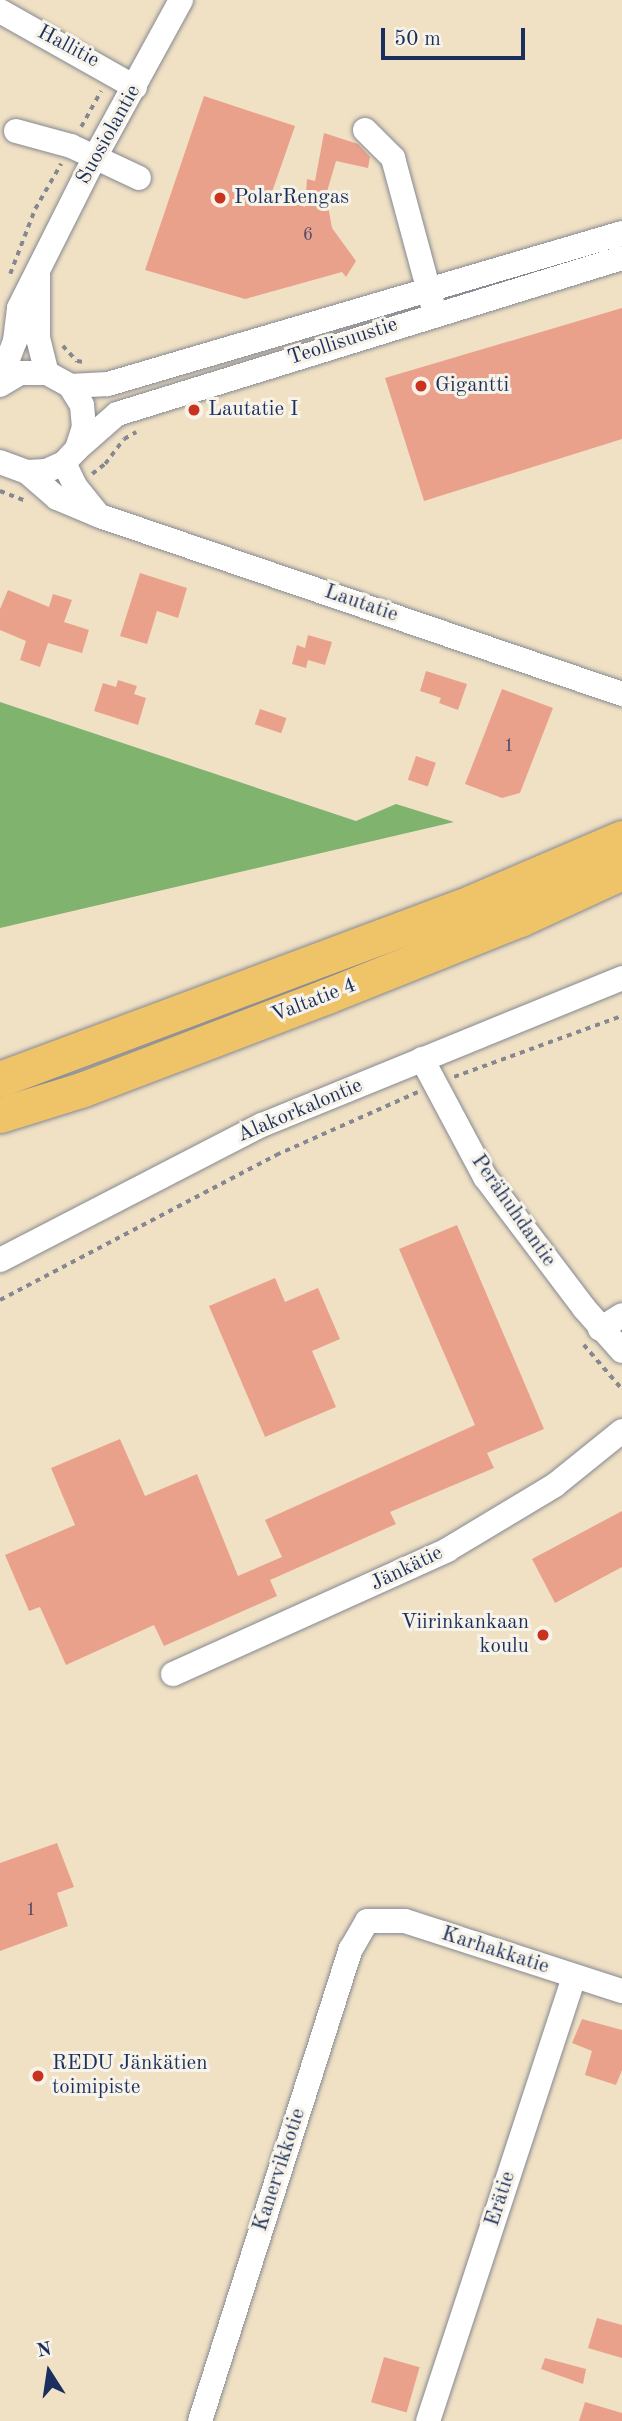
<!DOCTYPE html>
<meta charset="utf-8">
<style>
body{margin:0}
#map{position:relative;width:622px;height:2421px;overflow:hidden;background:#f0e1c4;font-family:"Old Standard TT",serif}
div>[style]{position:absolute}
.forest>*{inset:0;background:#80b36e}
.building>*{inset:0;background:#eaa18c;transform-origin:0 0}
.path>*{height:3.5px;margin-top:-1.75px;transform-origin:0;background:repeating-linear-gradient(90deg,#868891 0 5px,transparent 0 10px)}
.roads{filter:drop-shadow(0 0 2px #868891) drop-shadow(0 0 2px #868891)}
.minor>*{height:24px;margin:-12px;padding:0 12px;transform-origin:12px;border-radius:12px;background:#fff}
.highway>*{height:35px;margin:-17.5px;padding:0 17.5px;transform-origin:17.5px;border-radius:17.5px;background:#efc469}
.dots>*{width:19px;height:19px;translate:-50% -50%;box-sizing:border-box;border:4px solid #f7f3e8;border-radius:50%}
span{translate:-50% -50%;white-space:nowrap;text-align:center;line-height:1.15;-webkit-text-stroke:6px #f7f3e8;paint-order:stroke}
.number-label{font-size:18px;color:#4f4c6a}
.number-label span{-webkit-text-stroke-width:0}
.street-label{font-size:21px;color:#1b2f5e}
.poi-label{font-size:21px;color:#1b2f5e}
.left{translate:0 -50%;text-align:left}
.right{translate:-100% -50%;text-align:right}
.north{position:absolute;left:14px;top:2337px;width:70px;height:70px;-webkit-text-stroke:5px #f7f3e8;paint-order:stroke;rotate:348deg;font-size:19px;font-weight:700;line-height:28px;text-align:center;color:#1b2f5e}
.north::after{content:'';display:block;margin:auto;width:24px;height:32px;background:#1b2f5e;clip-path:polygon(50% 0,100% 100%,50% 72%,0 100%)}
.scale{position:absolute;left:381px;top:28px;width:144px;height:32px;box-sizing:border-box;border:4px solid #1b2f5e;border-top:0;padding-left:9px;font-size:21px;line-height:24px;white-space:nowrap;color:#1b2f5e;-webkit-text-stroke:5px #f7f3e8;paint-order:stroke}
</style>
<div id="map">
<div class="forest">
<div style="clip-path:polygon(0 702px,356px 821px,396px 804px,454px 822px,0 928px)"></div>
</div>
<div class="building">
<div style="clip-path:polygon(204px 96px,295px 126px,271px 195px,305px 207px,307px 179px,315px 181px,324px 133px,358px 144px,370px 157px,368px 168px,336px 161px,326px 195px,332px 228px,356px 261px,346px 277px,342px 272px,245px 299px,145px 270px)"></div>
<div style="clip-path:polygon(622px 308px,622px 439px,424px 501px,385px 378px)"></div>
<div style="clip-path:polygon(140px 573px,187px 588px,178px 618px,157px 611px,147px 644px,120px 636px)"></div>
<div style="clip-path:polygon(8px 590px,49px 607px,53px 594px,72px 600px,64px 622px,89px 630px,82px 653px,48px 643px,40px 667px,20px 660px,26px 641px,0 630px,0 609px)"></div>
<div style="clip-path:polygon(308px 635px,332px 642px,325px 665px,308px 660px,306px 668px,292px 664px,297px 645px,305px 648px)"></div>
<div style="clip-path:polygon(426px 671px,467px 684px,458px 710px,439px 703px,441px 698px,420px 691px)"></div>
<div style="clip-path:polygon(118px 680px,137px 686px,134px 694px,146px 698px,138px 725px,94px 711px,103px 683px,116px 687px)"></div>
<div style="clip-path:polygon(502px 689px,553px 708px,520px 793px,502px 798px,465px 784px)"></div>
<div style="left:260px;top:709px;width:28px;height:16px;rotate:19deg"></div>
<div style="left:416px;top:756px;width:21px;height:25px;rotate:19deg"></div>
<div style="clip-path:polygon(457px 1225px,544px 1429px,487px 1453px,494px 1468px,390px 1512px,396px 1524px,270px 1580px,277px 1596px,164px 1646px,154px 1625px,66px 1665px,40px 1607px,29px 1611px,5px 1555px,75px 1525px,51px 1468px,120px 1439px,145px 1496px,197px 1474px,238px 1576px,282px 1557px,265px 1520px,475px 1425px,399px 1249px)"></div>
<div style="clip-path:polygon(275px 1278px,285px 1302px,318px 1288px,340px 1339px,312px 1351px,336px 1407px,265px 1437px,209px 1306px)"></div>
<div style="clip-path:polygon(622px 1511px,622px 1567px,555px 1603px,532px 1559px)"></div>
<div style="clip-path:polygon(57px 1843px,74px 1887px,57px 1893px,68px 1926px,0 1951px,0 1863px)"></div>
<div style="clip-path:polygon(582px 2019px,622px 2030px,622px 2070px,616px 2085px,585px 2075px,592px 2051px,572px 2043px)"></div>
<div style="clip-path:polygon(597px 2318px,622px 2325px,622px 2358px,588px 2348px)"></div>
<div style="left:384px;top:2357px;width:37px;height:47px;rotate:16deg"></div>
<div style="clip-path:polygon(545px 2358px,586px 2369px,583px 2384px,541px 2369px)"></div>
<div style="clip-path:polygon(585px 2402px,622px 2413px,622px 2421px,579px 2421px)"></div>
</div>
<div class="path">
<div style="left:81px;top:127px;width:41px;rotate:-60.9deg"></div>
<div style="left:10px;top:274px;width:70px;rotate:-69deg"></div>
<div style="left:35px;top:209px;width:52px;rotate:-60deg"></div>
<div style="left:63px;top:346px;width:21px;rotate:47deg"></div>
<div style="left:77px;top:361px;width:7px;rotate:8deg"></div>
<div style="left:92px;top:474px;width:16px;rotate:-38deg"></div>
<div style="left:105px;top:464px;width:31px;rotate:-53deg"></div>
<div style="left:124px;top:439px;width:14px;rotate:-30deg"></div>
<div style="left:0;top:491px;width:26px;rotate:21deg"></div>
<div style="left:454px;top:1077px;width:179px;rotate:-20deg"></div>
<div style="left:0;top:1300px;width:312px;rotate:-27.7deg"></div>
<div style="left:276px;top:1155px;width:155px;rotate:-23.9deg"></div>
<div style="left:584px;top:1345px;width:58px;rotate:49.2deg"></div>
</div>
<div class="roads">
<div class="minor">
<div style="left:0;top:11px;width:155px;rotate:29.4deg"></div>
<div style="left:365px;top:130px;width:40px;rotate:45deg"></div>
<div style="left:393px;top:158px;width:153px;rotate:74.9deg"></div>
<div style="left:16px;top:131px;width:57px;rotate:15.3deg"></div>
<div style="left:71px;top:146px;width:75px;rotate:25.2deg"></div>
<div style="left:38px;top:275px;width:63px;rotate:90deg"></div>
<div style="left:38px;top:338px;width:36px;rotate:76deg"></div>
<div style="left:0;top:380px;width:42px;rotate:-69deg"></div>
<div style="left:15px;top:341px;width:33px;rotate:-83deg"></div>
<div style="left:19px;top:308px;width:167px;rotate:-63.3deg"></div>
<div style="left:94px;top:159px;width:181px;rotate:-61.3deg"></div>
<div style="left:0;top:385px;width:23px;rotate:-31deg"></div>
<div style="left:20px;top:373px;width:27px"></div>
<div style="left:47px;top:373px;width:26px;rotate:29deg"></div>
<div style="left:70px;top:386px;width:22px;rotate:58deg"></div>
<div style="left:82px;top:405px;width:22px;rotate:85deg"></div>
<div style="left:84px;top:427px;width:23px;rotate:108deg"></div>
<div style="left:77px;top:449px;width:19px;rotate:133deg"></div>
<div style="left:64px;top:463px;width:20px;rotate:156deg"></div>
<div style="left:46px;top:471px;width:19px;rotate:177deg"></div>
<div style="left:27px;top:472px;width:29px;rotate:-160deg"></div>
<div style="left:70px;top:386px;width:38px;rotate:-3deg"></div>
<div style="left:108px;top:384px;width:536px;rotate:-16.37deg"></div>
<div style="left:77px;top:449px;width:53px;rotate:-41.2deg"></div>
<div style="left:117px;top:414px;width:529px;rotate:-17.17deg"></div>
<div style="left:64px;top:463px;width:25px;rotate:64deg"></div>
<div style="left:75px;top:486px;width:35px;rotate:51deg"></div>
<div style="left:27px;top:472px;width:40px;rotate:41deg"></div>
<div style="left:57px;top:498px;width:47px;rotate:22.7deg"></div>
<div style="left:100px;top:516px;width:552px;rotate:18.83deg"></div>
<div style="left:422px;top:1059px;width:134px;rotate:61.9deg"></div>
<div style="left:485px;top:1177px;width:164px;rotate:52.9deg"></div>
<div style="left:584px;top:1308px;width:57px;rotate:48.5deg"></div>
<div style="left:0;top:1260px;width:295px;rotate:-27.3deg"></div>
<div style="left:262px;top:1125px;width:389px;rotate:-22.2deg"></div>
<div style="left:600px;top:1329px;width:26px;rotate:-32deg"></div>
<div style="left:173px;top:1674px;width:301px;rotate:-24.3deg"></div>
<div style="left:447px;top:1550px;width:126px;rotate:-31deg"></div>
<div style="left:555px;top:1485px;width:86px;rotate:-38.9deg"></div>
<div style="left:200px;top:2421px;width:496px;rotate:-72.3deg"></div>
<div style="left:351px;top:1949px;width:32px;rotate:-60deg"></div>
<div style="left:367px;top:1921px;width:38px"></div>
<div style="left:405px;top:1921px;width:228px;rotate:17.9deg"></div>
<div style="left:428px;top:2421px;width:467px;rotate:-71.8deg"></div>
</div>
<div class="highway">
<div style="left:0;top:1079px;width:492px;rotate:-20.5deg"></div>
<div style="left:461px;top:907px;width:175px;rotate:-23.2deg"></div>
<div style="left:0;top:1115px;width:85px;rotate:-17.2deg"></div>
<div style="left:81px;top:1090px;width:263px;rotate:-20.9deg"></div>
<div style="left:327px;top:996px;width:208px;rotate:-21.8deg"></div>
<div style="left:520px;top:919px;width:112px;rotate:-24.7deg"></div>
</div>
</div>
<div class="dots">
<div style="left:220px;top:198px;background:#c8321e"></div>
<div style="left:421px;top:386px;background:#c8321e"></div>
<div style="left:194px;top:410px;background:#c8321e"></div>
<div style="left:543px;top:1635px;background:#c8321e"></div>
<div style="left:38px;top:2076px;background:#c8321e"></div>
</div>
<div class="number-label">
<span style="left:308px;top:235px">6</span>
<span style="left:509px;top:746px">1</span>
<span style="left:31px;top:1910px">1</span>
</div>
<div class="street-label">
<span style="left:68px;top:47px;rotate:28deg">Hallitie</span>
<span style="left:109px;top:135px;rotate:-61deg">Suosiolantie</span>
<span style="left:343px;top:342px;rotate:-18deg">Teollisuustie</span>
<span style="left:361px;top:604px;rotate:19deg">Lautatie</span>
<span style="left:314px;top:1001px;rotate:-21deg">Valtatie 4</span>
<span style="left:300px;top:1111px;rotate:-23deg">Alakorkalontie</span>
<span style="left:513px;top:1211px;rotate:55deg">Perähuhdantie</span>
<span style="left:407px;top:1569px;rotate:-26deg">Jänkätie</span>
<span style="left:495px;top:1951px;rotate:18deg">Karhakkatie</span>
<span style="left:280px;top:2170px;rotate:-72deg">Kanervikkotie</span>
<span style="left:501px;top:2199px;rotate:-72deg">Erätie</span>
</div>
<div class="poi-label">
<span class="left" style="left:234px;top:198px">PolarRengas</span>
<span class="left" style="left:435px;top:386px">Gigantti</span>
<span class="left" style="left:208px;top:410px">Lautatie I</span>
<span class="right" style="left:529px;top:1635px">Viirinkankaan<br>koulu</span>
<span class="left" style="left:52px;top:2076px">REDU Jänkätien<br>toimipiste</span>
</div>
<div class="north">N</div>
<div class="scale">50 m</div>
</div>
